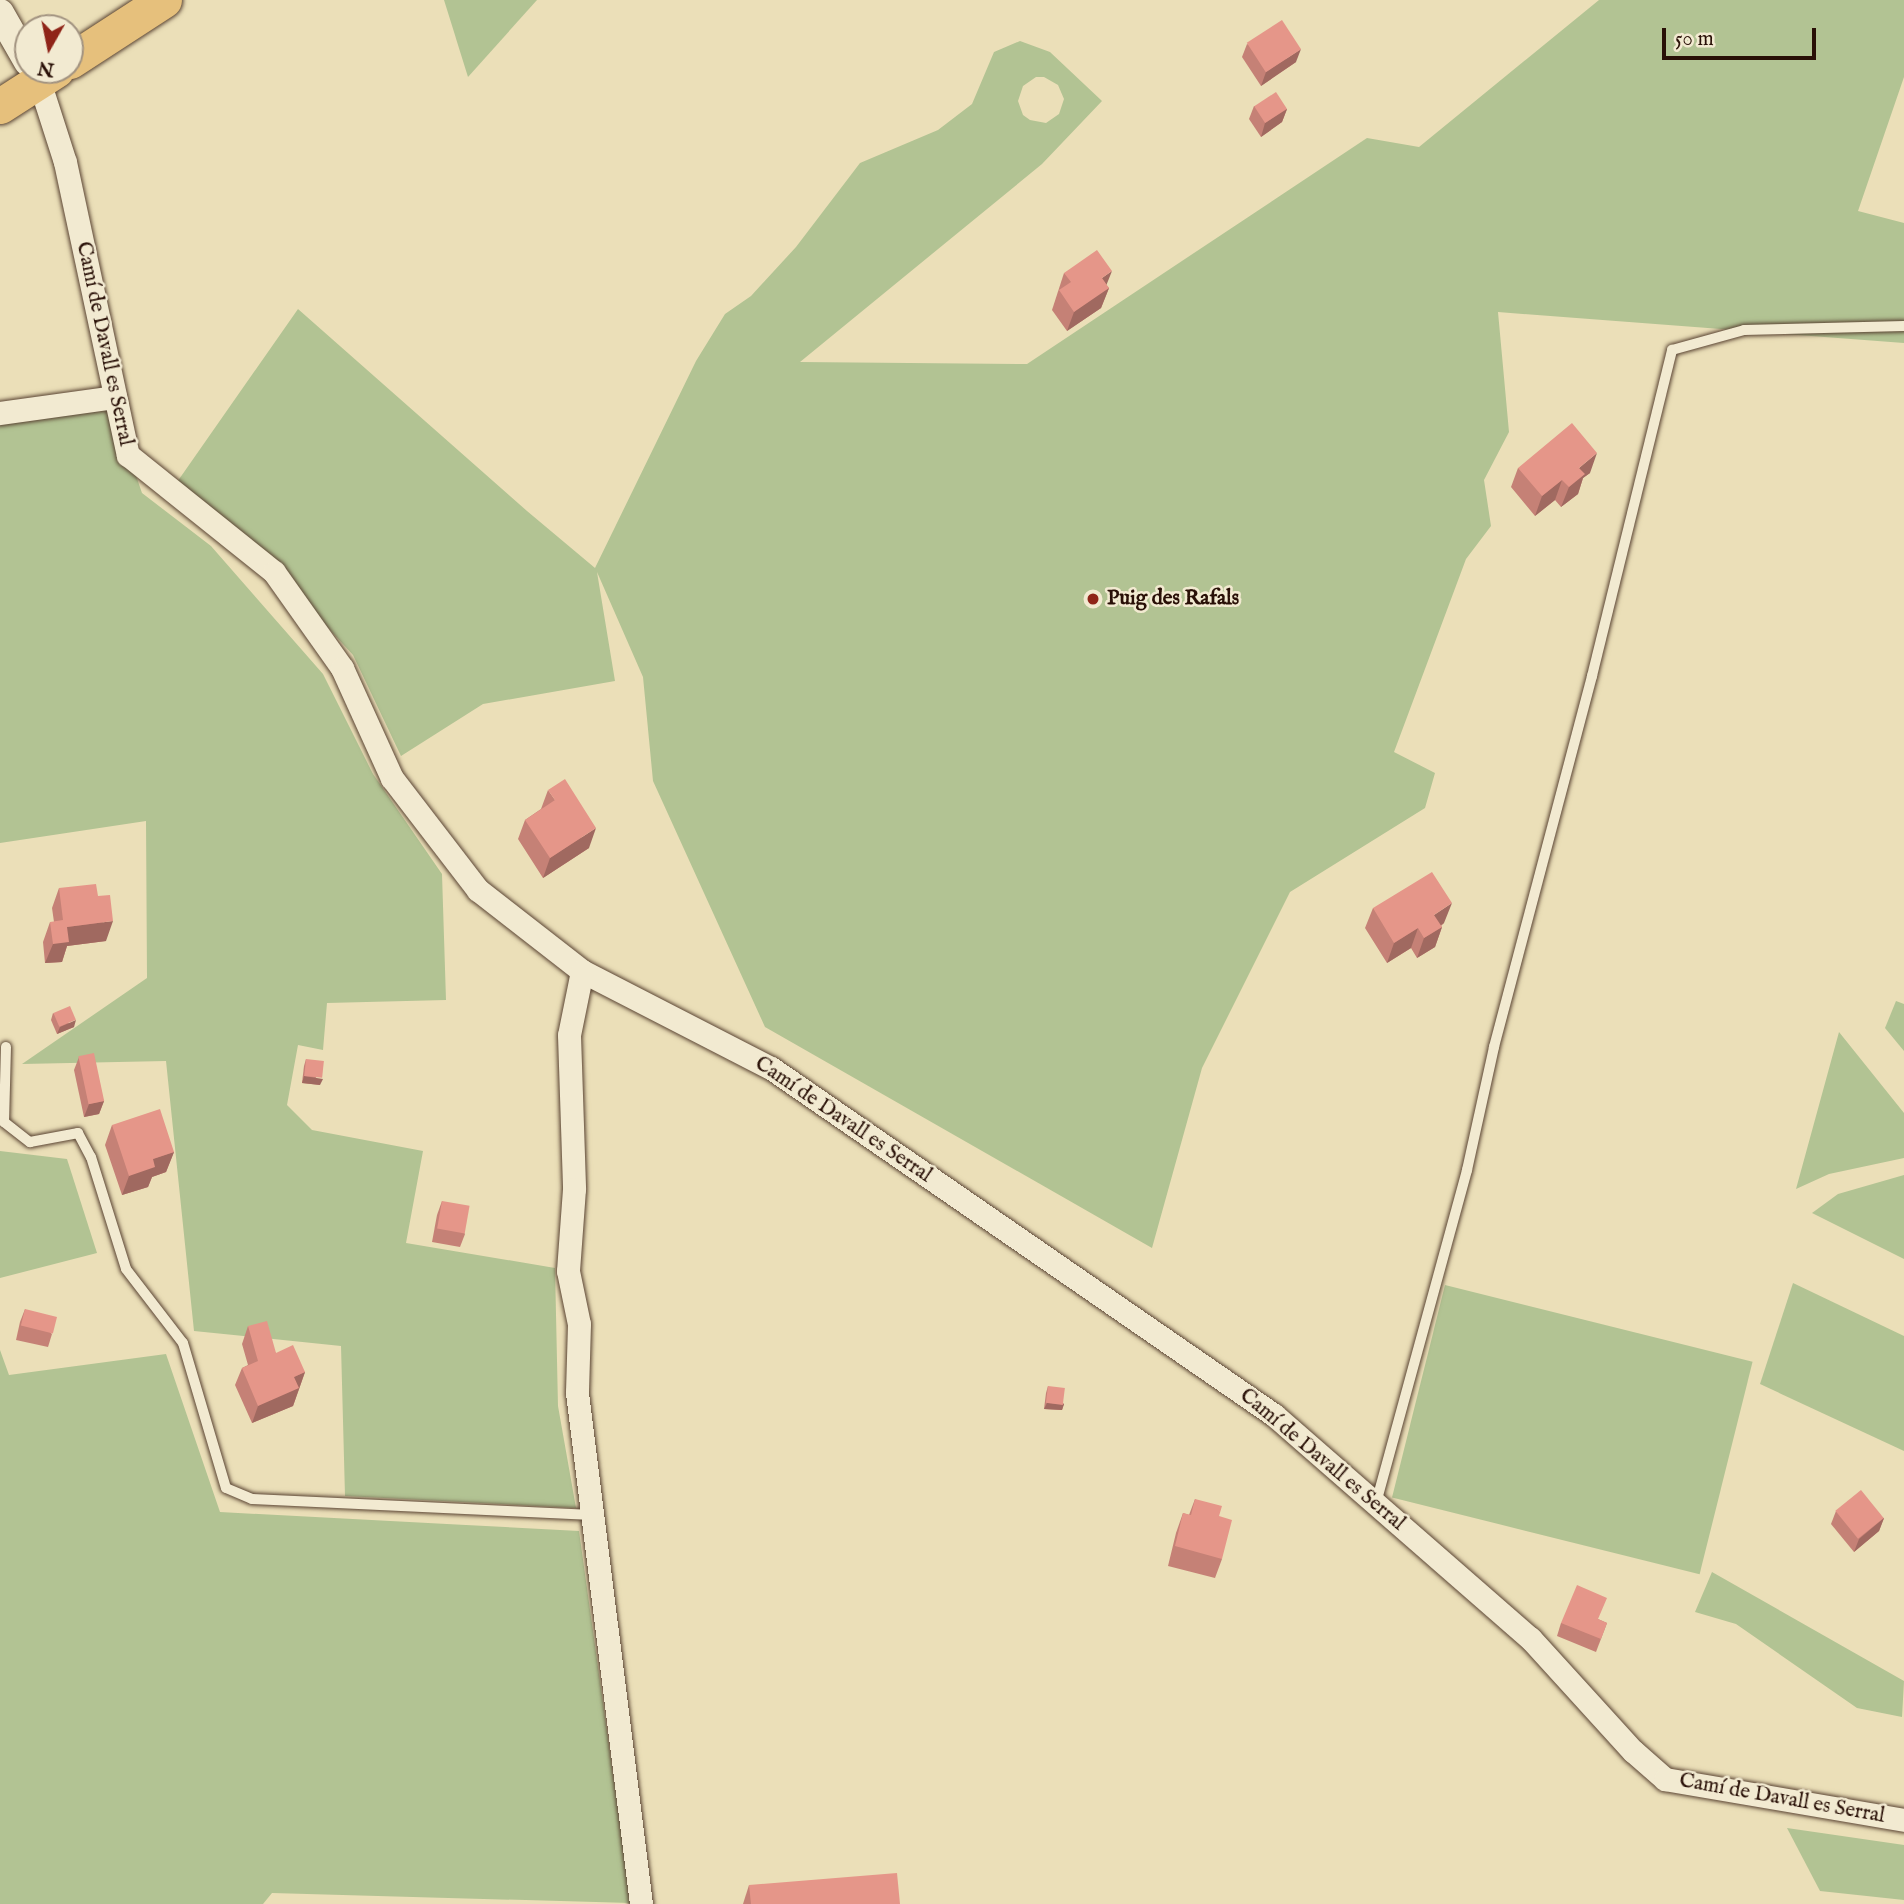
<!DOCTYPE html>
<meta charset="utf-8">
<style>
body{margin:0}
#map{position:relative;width:1904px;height:1904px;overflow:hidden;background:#ebdfb8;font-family:"IM FELL English",serif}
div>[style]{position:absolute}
.green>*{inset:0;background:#b2c393;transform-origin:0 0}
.roads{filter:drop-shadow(0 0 2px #5a4433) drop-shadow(0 0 2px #5a4433)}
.service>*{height:10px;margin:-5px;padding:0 5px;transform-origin:5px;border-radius:5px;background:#f2ead1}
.minor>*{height:23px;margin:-11.5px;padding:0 11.5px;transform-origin:11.5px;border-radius:11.5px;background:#f2ead1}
.tertiary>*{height:28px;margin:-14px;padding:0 14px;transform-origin:14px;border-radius:14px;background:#f2ead1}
.primary>*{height:35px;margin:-17.5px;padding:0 17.5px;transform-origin:17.5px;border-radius:17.5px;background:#e6c07c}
.wall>*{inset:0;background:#c58176}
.shaded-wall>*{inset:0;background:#a06960}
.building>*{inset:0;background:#e59689;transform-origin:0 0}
.dots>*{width:19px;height:19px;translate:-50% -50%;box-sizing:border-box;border:4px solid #f2ead1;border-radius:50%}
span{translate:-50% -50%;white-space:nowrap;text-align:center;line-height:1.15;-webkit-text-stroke:5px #f2ead1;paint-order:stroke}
.street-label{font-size:21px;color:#291007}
.poi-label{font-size:21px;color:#291007;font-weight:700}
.left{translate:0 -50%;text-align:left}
.north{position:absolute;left:14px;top:14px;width:70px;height:70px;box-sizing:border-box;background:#f2ead1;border:2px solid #a29380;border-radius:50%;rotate:189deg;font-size:19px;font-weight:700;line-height:28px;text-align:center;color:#291007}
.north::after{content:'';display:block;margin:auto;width:24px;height:32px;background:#8f2418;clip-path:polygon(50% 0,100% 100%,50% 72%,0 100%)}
.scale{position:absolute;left:1662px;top:28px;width:154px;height:32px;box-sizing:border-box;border:4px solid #291007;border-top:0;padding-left:9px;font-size:21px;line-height:24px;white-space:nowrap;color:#291007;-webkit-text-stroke:5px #f2ead1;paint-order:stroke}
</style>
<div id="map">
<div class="green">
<div style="clip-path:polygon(444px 0,537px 0,468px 77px)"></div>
<div style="clip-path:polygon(evenodd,1599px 0,1904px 0,1904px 77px,1858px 211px,1904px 223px,1904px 343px,1498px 312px,1509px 432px,1484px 480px,1491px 526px,1466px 559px,1394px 752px,1435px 773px,1425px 808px,1290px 892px,1202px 1068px,1152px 1248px,765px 1027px,653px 781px,643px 677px,597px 572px,615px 681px,483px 704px,401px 756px,353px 655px,275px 570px,175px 485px,298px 309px,527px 511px,595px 568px,696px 361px,725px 314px,751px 296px,796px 247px,860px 163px,938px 130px,972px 104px,994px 52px,1020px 41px,1050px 52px,1102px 101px,1042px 164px,800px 362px,1027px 364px,1367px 138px,1419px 147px,1599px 0,1036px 77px,1044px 77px,1058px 85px,1064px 99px,1059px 114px,1046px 123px,1030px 120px,1023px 115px,1018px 101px,1023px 86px,1036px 77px)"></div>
<div style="clip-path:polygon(111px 403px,142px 493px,211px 546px,323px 674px,373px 774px,442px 874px,446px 1000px,327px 1003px,323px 1050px,298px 1045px,287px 1105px,312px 1130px,423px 1151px,406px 1243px,555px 1268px,558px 1406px,576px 1508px,345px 1496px,341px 1346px,194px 1331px,166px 1061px,22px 1064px,147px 978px,146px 821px,0 843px,0 422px)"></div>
<div style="clip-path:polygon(1896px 1001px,1904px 1004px,1904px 1051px,1885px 1028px)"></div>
<div style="clip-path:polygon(1839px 1032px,1904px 1113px,1904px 1158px,1829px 1174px,1796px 1189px)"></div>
<div style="clip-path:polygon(0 1151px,67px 1159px,97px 1253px,0 1278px)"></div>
<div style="clip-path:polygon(1904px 1175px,1904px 1259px,1812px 1213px,1838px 1194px)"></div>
<div style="clip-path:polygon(1793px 1283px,1904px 1336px,1904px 1451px,1760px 1384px)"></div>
<div style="left:1445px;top:1285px;width:317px;height:219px;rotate:14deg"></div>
<div style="clip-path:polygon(0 1350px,9px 1375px,166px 1354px,220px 1512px,579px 1531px,631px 1903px,272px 1893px,263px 1904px,0 1904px)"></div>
<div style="clip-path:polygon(1712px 1572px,1904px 1681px,1902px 1717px,1857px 1708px,1736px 1624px,1695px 1612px)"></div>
<div style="clip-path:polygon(1787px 1828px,1904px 1845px,1904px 1900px,1820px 1891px)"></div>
</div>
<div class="roads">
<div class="service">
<div style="left:6px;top:1047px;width:75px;rotate:91.5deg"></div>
<div style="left:4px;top:1122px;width:33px;rotate:38deg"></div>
<div style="left:30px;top:1142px;width:49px;rotate:-10.6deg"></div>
<div style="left:78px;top:1133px;width:27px;rotate:62deg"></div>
<div style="left:91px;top:1157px;width:117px;rotate:72.6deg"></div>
<div style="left:126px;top:1269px;width:93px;rotate:52.4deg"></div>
<div style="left:183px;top:1343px;width:151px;rotate:73.5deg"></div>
<div style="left:226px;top:1488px;width:28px;rotate:23deg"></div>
<div style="left:252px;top:1499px;width:341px;rotate:2.7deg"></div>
<div style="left:1376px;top:1503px;width:345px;rotate:-74.7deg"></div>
<div style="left:1467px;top:1170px;width:126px;rotate:-77.6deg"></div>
<div style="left:1494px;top:1047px;width:384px;rotate:-75.2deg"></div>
<div style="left:1592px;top:676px;width:336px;rotate:-76.2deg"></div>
<div style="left:1672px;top:350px;width:75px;rotate:-15.5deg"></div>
<div style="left:1744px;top:330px;width:160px;rotate:-1.4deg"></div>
</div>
<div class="minor">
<div style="left:39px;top:81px;width:85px;rotate:72.2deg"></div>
<div style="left:65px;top:162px;width:300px;rotate:77.9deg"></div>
<div style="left:128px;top:455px;width:187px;rotate:38.7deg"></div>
<div style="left:274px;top:572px;width:118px;rotate:54.7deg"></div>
<div style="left:342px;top:668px;width:121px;rotate:65.6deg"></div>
<div style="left:392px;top:778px;width:141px;rotate:52.5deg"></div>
<div style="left:478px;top:890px;width:132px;rotate:37.9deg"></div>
<div style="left:582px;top:971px;width:212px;rotate:27.2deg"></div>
<div style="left:771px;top:1068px;width:611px;rotate:34.6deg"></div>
<div style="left:1274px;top:1415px;width:340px;rotate:41.1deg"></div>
<div style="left:1530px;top:1638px;width:153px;rotate:47.7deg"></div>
<div style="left:1633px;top:1751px;width:43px;rotate:41.2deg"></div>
<div style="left:1665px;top:1779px;width:242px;rotate:9.7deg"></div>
<div style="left:0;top:413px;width:116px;rotate:-7.9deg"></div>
<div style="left:582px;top:971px;width:65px;rotate:101.5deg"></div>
<div style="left:569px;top:1035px;width:154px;rotate:88.1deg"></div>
<div style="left:574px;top:1189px;width:82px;rotate:94.2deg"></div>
<div style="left:568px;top:1271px;width:54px;rotate:78.3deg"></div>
<div style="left:579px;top:1324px;width:69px;rotate:91.7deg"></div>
<div style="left:577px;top:1393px;width:515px;rotate:82.86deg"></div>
</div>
<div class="tertiary">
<div style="left:0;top:13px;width:56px;rotate:60.3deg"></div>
</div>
<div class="primary">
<div style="left:70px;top:61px;width:112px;rotate:-33deg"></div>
<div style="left:0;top:106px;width:67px;rotate:-32.7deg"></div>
</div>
</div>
<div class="wall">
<div style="clip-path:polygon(1247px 44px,1296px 62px,1261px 86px,1242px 57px)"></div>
<div style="clip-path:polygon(1254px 106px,1287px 109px,1282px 122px,1261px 137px,1249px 119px)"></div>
<div style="clip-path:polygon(1064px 273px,1106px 285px,1109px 288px,1101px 308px,1067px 331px,1052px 310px)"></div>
<div style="clip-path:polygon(1518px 468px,1590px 473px,1583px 478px,1578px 494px,1561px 507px,1555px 500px,1535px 516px,1511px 487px)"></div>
<div style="clip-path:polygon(548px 790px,589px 848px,543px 878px,518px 839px,525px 820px,541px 809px)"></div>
<div style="clip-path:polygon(59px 888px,98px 896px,106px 941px,67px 946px,62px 962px,45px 963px,43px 942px,50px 922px,54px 922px,52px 908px)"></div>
<div style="clip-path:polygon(1373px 908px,1444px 923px,1441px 926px,1442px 927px,1435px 947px,1417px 958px,1411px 948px,1387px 963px,1365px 928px)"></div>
<div style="clip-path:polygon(53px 1013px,74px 1027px,57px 1034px,51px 1020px)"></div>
<div style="clip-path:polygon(79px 1057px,104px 1101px,99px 1114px,84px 1117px,74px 1070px)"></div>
<div style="clip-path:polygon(306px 1059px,320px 1085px,302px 1083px,304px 1066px)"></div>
<div style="clip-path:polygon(112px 1125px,174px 1152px,166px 1172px,152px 1177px,148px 1187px,122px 1195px,105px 1145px)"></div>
<div style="clip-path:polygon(442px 1201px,465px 1234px,460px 1247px,432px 1242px,437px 1215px)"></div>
<div style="clip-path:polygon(25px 1309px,52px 1334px,48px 1347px,16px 1340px,20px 1322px)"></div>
<div style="clip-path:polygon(248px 1326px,276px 1353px,305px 1372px,293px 1406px,252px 1423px,235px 1385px,242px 1368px,248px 1365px,242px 1344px)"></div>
<div style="clip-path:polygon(1048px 1386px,1064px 1404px,1062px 1410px,1044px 1409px,1046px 1393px)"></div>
<div style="clip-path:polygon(1195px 1499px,1219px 1516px,1222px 1559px,1215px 1578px,1168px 1566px,1176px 1533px,1183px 1513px,1189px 1515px)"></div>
<div style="clip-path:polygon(1836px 1511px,1884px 1518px,1879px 1531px,1854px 1552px,1831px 1524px)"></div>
<div style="clip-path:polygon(1598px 1619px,1607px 1623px,1596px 1652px,1557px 1636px,1561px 1623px)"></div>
<div style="clip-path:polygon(749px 1885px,900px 1904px,743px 1904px)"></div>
</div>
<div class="shaded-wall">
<div style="clip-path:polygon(1301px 49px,1296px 62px,1261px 86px,1266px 72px)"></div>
<div style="clip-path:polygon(1287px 109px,1282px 122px,1261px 137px,1265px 123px)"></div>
<div style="clip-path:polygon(1112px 271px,1104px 291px,1109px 288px,1101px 308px,1067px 331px,1074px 312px,1102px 278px)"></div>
<div style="clip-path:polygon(1597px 453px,1590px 473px,1583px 478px,1578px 494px,1561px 507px,1569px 487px,1579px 468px)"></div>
<div style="clip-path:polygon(1562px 480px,1555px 500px,1535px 516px,1542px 496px)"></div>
<div style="clip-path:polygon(596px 828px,589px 848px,543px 878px,550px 858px)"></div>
<div style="clip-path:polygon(1452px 903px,1444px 923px,1427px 934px,1434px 915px)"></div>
<div style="clip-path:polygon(113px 921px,106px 941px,67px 946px,62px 962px,45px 963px,53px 944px,67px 927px)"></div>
<div style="clip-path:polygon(1442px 927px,1435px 947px,1417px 958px,1424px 938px)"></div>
<div style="clip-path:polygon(1418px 928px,1411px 948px,1387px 963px,1394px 943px)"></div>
<div style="clip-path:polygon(76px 1020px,74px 1027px,57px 1034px,60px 1027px)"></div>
<div style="clip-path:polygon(304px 1076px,323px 1079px,320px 1085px,302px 1083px)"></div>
<div style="clip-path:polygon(104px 1101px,99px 1114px,84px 1117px,89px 1104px)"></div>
<div style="clip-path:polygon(174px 1152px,166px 1172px,152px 1177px,148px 1187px,122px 1195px,129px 1176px,153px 1159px)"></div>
<div style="clip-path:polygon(305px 1372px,293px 1406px,252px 1423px,258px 1406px,294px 1377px)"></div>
<div style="clip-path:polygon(1047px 1403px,1064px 1404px,1062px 1410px,1044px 1409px)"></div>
<div style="clip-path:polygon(1884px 1518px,1879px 1531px,1854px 1552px,1859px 1539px)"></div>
</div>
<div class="building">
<div style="left:1282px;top:20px;width:35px;height:42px;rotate:57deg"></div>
<div style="left:1276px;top:92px;width:20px;height:26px;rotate:57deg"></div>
<div style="clip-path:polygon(1097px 250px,1112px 271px,1102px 278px,1109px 288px,1074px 312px,1059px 290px,1071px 282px,1064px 273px)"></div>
<div style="clip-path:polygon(1572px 423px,1597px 453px,1579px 468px,1585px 474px,1569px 487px,1562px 480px,1542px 496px,1518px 468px)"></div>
<div style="clip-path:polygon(565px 779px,596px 828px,550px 858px,525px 820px,555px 800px,548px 790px)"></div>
<div style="clip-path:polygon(1432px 872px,1452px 903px,1434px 915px,1442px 927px,1424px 938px,1418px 928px,1394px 943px,1373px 908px)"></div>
<div style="clip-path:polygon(96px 884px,98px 896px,110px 895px,113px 921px,67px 927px,69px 942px,53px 944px,50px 922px,63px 920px,59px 888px)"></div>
<div style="left:70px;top:1006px;width:15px;height:18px;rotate:67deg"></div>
<div style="left:94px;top:1053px;width:49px;height:16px;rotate:78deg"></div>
<div style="left:306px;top:1059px;width:18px;height:17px;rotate:6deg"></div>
<div style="clip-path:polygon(160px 1109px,174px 1152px,153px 1159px,155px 1167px,129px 1176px,112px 1125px)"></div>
<div style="left:442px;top:1201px;width:28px;height:28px;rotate:10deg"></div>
<div style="left:25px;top:1309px;width:33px;height:17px;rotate:14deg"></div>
<div style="clip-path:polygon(267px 1321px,276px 1353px,293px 1345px,305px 1372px,294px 1377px,299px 1388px,258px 1406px,242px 1368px,258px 1361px,248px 1326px)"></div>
<div style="left:1048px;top:1386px;width:17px;height:17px;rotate:7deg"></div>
<div style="left:1861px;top:1490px;width:36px;height:33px;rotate:51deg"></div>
<div style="clip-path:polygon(1195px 1499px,1222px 1506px,1219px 1516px,1232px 1520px,1222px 1559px,1175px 1546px,1183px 1513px,1191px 1515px)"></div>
<div style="clip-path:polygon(1577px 1585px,1607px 1598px,1598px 1619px,1607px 1623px,1601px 1639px,1561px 1623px)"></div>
<div style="clip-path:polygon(897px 1873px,900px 1904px,751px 1904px,749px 1885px)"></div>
</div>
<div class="dots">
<div style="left:1093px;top:599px;background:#8f2418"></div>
</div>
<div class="street-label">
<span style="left:104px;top:344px;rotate:78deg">Camí de Davall es Serral</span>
<span style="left:843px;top:1120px;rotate:34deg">Camí de Davall es Serral</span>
<span style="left:1322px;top:1460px;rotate:40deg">Camí de Davall es Serral</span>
<span style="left:1782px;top:1799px;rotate:10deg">Camí de Davall es Serral</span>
</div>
<div class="poi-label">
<span class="left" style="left:1107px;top:599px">Puig des Rafals</span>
</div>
<div class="north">N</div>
<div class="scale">50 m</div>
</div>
